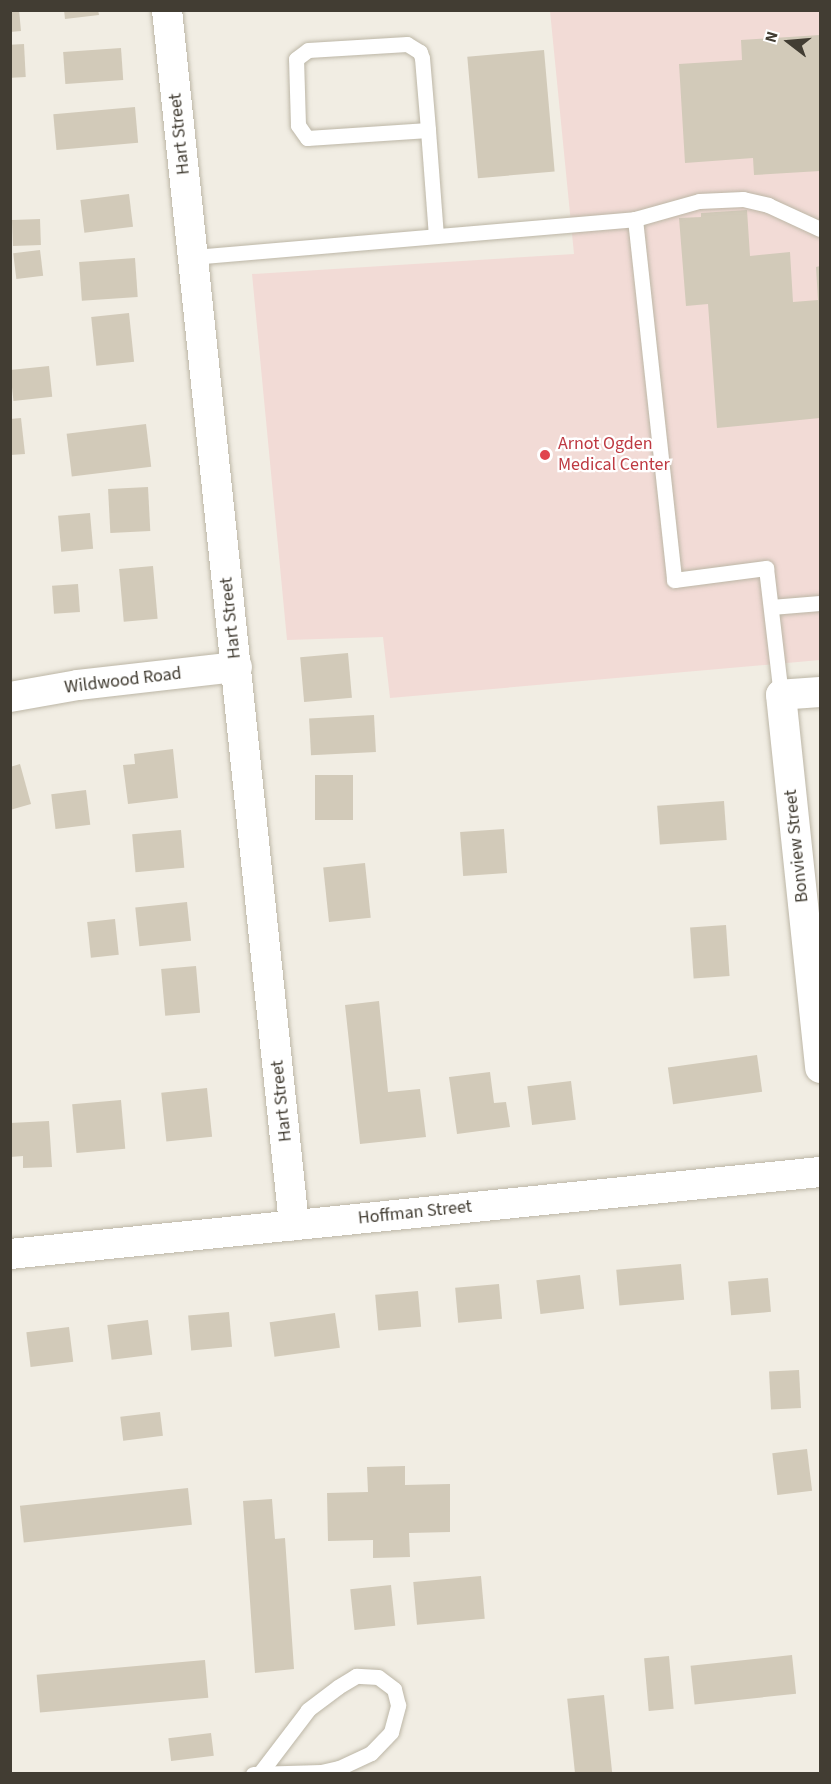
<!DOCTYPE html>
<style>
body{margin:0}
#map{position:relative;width:831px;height:1784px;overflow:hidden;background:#f1ede3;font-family:"Source Sans 3",sans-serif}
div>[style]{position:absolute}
.medical>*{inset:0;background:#f2dbd6}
.building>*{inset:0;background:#d2cab9;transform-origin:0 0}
.roads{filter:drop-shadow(0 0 2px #bcb6a6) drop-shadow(0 0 2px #bcb6a6)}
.lane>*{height:15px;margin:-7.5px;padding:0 7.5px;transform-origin:7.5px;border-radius:7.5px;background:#fff}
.street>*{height:30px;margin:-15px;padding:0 15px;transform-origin:15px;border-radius:15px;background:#fff}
.dots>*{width:16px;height:16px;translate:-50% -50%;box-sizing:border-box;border:3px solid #fff;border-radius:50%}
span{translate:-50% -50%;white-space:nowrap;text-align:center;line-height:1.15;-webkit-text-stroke:4.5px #fff;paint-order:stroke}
.street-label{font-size:18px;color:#423d33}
.health-label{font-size:18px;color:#be3a42}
.left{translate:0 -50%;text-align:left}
.frame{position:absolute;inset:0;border:12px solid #423d33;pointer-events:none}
.north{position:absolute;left:759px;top:12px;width:60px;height:60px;-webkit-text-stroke:4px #fff;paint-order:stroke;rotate:286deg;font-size:16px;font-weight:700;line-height:24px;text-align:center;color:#423d33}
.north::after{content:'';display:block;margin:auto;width:21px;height:27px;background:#423d33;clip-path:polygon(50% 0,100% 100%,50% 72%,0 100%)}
</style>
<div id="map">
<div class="medical">
<div style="clip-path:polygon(550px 11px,820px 11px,820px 660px,390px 698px,383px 637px,287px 640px,252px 274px,574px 254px)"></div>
</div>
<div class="building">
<div style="clip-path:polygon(10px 10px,19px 10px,21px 31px,10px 32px)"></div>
<div style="clip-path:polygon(64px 10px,98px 10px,99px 15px,65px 19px)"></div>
<div style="clip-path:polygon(820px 35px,820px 171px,754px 175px,753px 158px,685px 163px,679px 64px,742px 60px,741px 40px)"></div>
<div style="left:24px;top:44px;width:33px;height:14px;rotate:87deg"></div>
<div style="left:121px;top:48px;width:32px;height:58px;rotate:86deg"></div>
<div style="left:544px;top:50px;width:122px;height:77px;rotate:85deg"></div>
<div style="left:135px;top:107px;width:36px;height:82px;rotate:85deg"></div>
<div style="left:129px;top:194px;width:33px;height:49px;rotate:83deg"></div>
<div style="clip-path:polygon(747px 210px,750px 256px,790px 252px,793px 302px,818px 300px,816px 267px,820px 266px,820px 418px,717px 428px,708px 304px,686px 306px,679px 218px,701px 217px,701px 213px)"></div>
<div style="left:40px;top:219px;width:26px;height:28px;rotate:88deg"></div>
<div style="left:40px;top:250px;width:26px;height:27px;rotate:83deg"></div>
<div style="left:135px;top:258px;width:39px;height:56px;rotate:86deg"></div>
<div style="left:129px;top:313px;width:49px;height:38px;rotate:84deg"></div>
<div style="left:49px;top:366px;width:31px;height:39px;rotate:84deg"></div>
<div style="clip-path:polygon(21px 418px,25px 454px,10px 455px,10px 419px)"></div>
<div style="left:146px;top:424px;width:43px;height:80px;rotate:83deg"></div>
<div style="left:148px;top:487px;width:44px;height:40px;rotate:87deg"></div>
<div style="left:90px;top:513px;width:36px;height:32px;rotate:85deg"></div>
<div style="left:153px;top:566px;width:53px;height:34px;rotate:85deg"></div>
<div style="left:78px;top:584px;width:28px;height:26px;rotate:86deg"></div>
<div style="left:348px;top:653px;width:45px;height:48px;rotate:85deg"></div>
<div style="left:374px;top:715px;width:37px;height:65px;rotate:87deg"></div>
<div style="clip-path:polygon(173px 749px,178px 798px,128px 804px,123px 765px,135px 764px,134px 754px)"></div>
<div style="clip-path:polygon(20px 764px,31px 804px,10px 810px,10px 767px)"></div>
<div style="left:315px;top:775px;width:38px;height:45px"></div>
<div style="left:86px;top:790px;width:35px;height:35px;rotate:83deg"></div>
<div style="left:724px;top:801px;width:39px;height:67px;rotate:86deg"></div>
<div style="left:504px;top:829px;width:44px;height:44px;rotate:86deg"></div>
<div style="left:181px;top:830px;width:38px;height:49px;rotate:85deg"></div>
<div style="left:365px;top:863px;width:55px;height:42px;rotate:84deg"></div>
<div style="left:187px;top:902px;width:39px;height:52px;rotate:84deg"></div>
<div style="left:115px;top:919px;width:36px;height:28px;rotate:84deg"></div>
<div style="left:726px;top:925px;width:51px;height:36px;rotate:86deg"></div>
<div style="left:196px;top:966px;width:47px;height:35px;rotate:85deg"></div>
<div style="clip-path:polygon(379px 1001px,388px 1092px,420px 1089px,426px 1137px,360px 1144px,345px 1005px)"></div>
<div style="left:757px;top:1055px;width:37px;height:90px;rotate:82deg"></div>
<div style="clip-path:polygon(490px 1072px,494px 1103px,506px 1102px,510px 1127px,457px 1134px,449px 1077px)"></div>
<div style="left:571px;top:1081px;width:39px;height:44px;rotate:83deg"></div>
<div style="left:207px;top:1088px;width:49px;height:46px;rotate:84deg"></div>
<div style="left:121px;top:1100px;width:49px;height:49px;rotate:85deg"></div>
<div style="clip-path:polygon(49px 1121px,52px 1167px,23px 1168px,23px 1156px,10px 1157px,10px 1123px)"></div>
<div style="left:681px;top:1264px;width:36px;height:65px;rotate:85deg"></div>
<div style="left:580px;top:1275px;width:34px;height:44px;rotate:83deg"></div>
<div style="left:768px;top:1278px;width:34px;height:40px;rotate:85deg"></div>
<div style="left:499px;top:1284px;width:35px;height:44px;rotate:85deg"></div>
<div style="left:418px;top:1291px;width:36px;height:43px;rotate:85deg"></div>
<div style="left:229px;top:1312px;width:35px;height:41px;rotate:85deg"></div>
<div style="left:335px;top:1313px;width:35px;height:66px;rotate:82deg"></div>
<div style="left:148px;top:1320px;width:35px;height:41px;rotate:83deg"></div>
<div style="left:69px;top:1327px;width:35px;height:43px;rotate:83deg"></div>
<div style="left:799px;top:1370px;width:38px;height:30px;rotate:87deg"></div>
<div style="left:160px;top:1412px;width:24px;height:40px;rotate:83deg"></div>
<div style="left:807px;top:1449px;width:42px;height:35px;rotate:83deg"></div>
<div style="clip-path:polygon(405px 1466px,405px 1485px,450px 1484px,450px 1532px,409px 1533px,410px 1557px,373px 1558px,373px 1540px,328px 1541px,327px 1493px,368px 1492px,367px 1467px)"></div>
<div style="left:188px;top:1488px;width:37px;height:169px;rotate:84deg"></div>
<div style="clip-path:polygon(272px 1499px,275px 1539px,285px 1538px,294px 1669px,255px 1673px,243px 1501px)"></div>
<div style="left:481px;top:1576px;width:43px;height:68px;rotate:85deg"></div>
<div style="left:391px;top:1585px;width:41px;height:41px;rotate:84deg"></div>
<div style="left:792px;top:1655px;width:39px;height:102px;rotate:84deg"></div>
<div style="left:669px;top:1656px;width:53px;height:25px;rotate:85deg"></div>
<div style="left:205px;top:1660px;width:38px;height:169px;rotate:85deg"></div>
<div style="left:604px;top:1695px;width:80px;height:37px;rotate:84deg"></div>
<div style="left:211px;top:1733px;width:23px;height:43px;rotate:83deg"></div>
</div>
<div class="roads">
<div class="lane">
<div style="left:428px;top:130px;width:121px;rotate:176.2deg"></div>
<div style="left:307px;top:138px;width:16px;rotate:-125deg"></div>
<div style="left:298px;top:125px;width:66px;rotate:-91.7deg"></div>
<div style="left:296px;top:59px;width:15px;rotate:-37deg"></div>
<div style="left:308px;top:50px;width:99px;rotate:-3.5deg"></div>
<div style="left:407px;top:44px;width:15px;rotate:32deg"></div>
<div style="left:420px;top:52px;width:6px;rotate:72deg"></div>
<div style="left:422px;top:58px;width:72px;rotate:85.2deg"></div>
<div style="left:428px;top:130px;width:106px;rotate:85.7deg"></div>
<div style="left:635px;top:219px;width:66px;rotate:-15.7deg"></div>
<div style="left:699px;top:201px;width:44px;rotate:-2.6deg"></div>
<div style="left:743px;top:199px;width:26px;rotate:13deg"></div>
<div style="left:768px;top:205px;width:57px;rotate:24.8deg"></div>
<div style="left:193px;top:257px;width:444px;rotate:-4.9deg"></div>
<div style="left:635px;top:219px;width:363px;rotate:83.8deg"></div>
<div style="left:674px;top:580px;width:93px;rotate:-7.4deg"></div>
<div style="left:766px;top:568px;width:128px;rotate:83.3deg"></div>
<div style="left:771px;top:607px;width:49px;rotate:-4.7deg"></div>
<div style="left:253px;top:1774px;width:68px;rotate:-1.7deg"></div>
<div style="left:321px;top:1772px;width:18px;rotate:-13deg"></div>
<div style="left:339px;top:1768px;width:35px;rotate:-25deg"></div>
<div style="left:371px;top:1753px;width:29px;rotate:-46deg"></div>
<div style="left:391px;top:1732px;width:28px;rotate:-75deg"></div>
<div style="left:398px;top:1705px;width:16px;rotate:-104deg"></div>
<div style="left:394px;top:1689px;width:20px;rotate:-143deg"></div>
<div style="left:378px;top:1677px;width:22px;rotate:-177deg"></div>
<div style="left:356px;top:1676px;width:21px;rotate:149deg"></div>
<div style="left:338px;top:1687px;width:38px;rotate:143deg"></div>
<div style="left:308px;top:1710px;width:79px;rotate:127.3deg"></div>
</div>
<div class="street">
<div style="left:167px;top:10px;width:1222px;rotate:84.03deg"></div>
<div style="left:820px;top:692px;width:39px;rotate:176deg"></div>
<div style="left:781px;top:695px;width:375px;rotate:84deg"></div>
<div style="left:10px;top:697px;width:69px;rotate:-10deg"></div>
<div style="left:78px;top:685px;width:160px;rotate:-6.5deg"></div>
<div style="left:10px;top:1254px;width:814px;rotate:-5.78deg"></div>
</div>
</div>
<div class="dots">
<div style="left:545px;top:455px;background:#e0444e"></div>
</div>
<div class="street-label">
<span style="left:180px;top:134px;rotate:-96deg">Hart Street</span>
<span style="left:231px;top:618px;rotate:-96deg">Hart Street</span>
<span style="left:123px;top:681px;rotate:-7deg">Wildwood Road</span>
<span style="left:797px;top:846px;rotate:-96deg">Bonview Street</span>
<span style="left:282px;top:1101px;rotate:-96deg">Hart Street</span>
<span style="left:415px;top:1213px;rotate:-6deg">Hoffman Street</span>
</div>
<div class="health-label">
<span class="left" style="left:558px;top:455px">Arnot Ogden<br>Medical Center</span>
</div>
<div class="frame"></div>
<div class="north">N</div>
</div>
